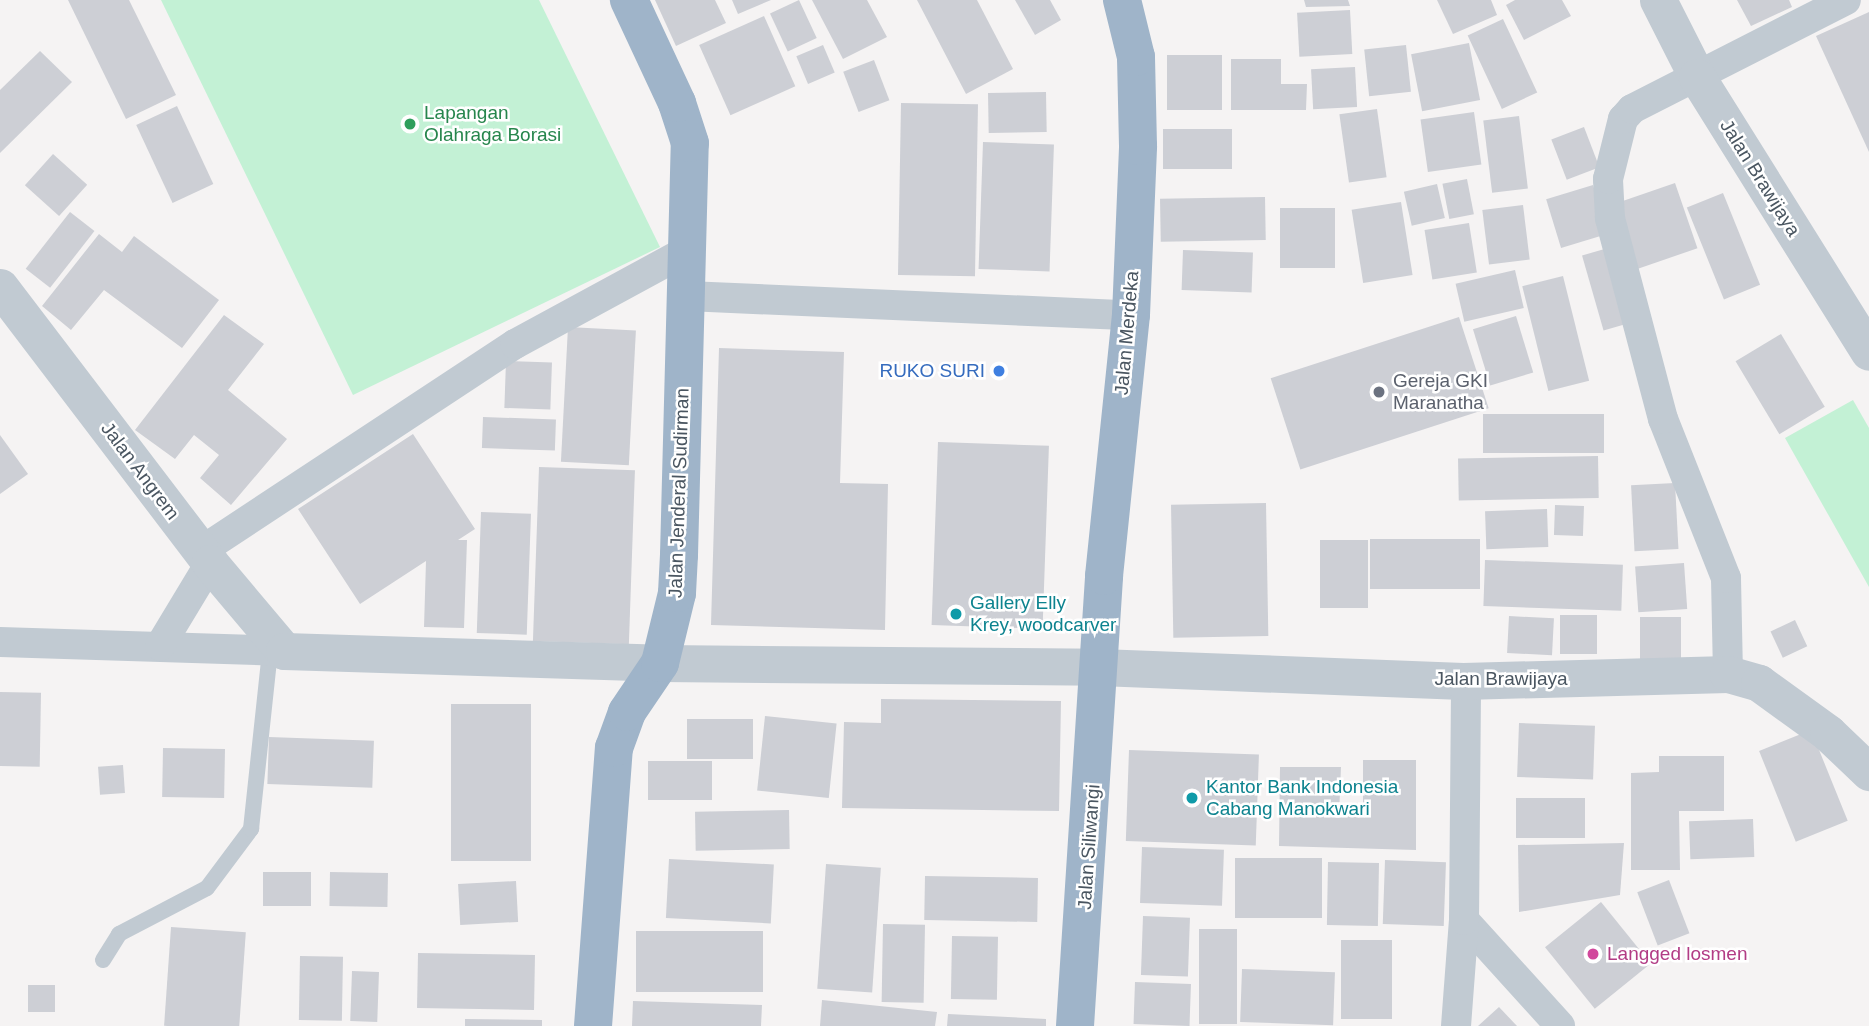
<!DOCTYPE html>
<style>
body{margin:0}
#map{position:relative;width:1869px;height:1026px;overflow:hidden;background:#f5f3f3;font-family:Helvetica,sans-serif}
div>[style]{position:absolute}
.green>*{inset:0;background:#c3f1d5}
.building>*{inset:0;background:#cdcfd5;transform-origin:0 0}
.service>*{height:16px;margin:-8px;padding:0 8px;transform-origin:8px;border-radius:8px;background:#c1cad2}
.minor>*{height:30px;margin:-15px;padding:0 15px;transform-origin:15px;border-radius:15px;background:#c1cad2}
.tertiary>*{height:37px;margin:-18.5px;padding:0 18.5px;transform-origin:18.5px;border-radius:18.5px;background:#c1cad2}
.trunk>*{height:38px;margin:-19px;padding:0 19px;transform-origin:19px;border-radius:19px;background:#9fb4c9}
.dots>*{width:19px;height:19px;translate:-50% -50%;box-sizing:border-box;border:4px solid #fff;border-radius:50%}
span{translate:-50% -50%;white-space:nowrap;text-align:center;line-height:1.15;-webkit-text-stroke:5px #fff;paint-order:stroke}
.leisure-label{font-size:19px;color:#27864d}
.left{translate:0 -50%;text-align:left}
.street-label{font-size:19px;color:#4a5661}
.shop-label{font-size:19px;color:#366cbe}
.right{translate:-100% -50%;text-align:right}
.worship-label{font-size:19px;color:#5b616d}
.culture-label{font-size:19px;color:#0d838f}
.hotel-label{font-size:19px;color:#b23c85}
</style>
<div id="map">
<div class="green">
<div style="clip-path:polygon(161px 0,539px 0,660px 247px,353px 395px)"></div>
<div style="clip-path:polygon(1853px 400px,1869px 428px,1869px 587px,1785px 438px)"></div>
</div>
<div class="building">
<div style="clip-path:polygon(68px 0,129px 0,176px 95px,126px 119px)"></div>
<div style="clip-path:polygon(655px 0,715px 0,726px 23px,676px 46px)"></div>
<div style="clip-path:polygon(732px 0,771px 0,738px 14px)"></div>
<div style="left:799px;top:0;width:42px;height:32px;rotate:65deg"></div>
<div style="clip-path:polygon(812px 0,867px 0,887px 37px,843px 59px)"></div>
<div style="clip-path:polygon(917px 0,977px 0,1013px 69px,966px 94px)"></div>
<div style="clip-path:polygon(1015px 0,1050px 0,1061px 20px,1035px 35px)"></div>
<div style="clip-path:polygon(1304px 0,1348px 0,1350px 6px,1306px 7px)"></div>
<div style="clip-path:polygon(1437px 0,1491px 0,1497px 15px,1453px 34px)"></div>
<div style="clip-path:polygon(1515px 0,1562px 0,1571px 16px,1524px 40px,1506px 5px)"></div>
<div style="clip-path:polygon(1737px 0,1789px 0,1792px 7px,1751px 26px)"></div>
<div style="left:1350px;top:10px;width:44px;height:53px;rotate:87deg"></div>
<div style="clip-path:polygon(1869px 12px,1869px 152px,1816px 36px)"></div>
<div style="left:764px;top:16px;width:77px;height:71px;rotate:66deg"></div>
<div style="left:1503px;top:19px;width:81px;height:39px;rotate:65deg"></div>
<div style="left:1469px;top:43px;width:58px;height:59px;rotate:79deg"></div>
<div style="left:823px;top:45px;width:30px;height:29px;rotate:67deg"></div>
<div style="left:1406px;top:45px;width:47px;height:42px;rotate:84deg"></div>
<div style="clip-path:polygon(40px 51px,72px 82px,0 153px,0 90px)"></div>
<div style="left:1167px;top:55px;width:55px;height:55px"></div>
<div style="clip-path:polygon(1231px 59px,1281px 59px,1281px 84px,1307px 84px,1306px 110px,1231px 110px)"></div>
<div style="left:874px;top:60px;width:43px;height:33px;rotate:69deg"></div>
<div style="left:1355px;top:67px;width:40px;height:44px;rotate:87deg"></div>
<div style="left:1046px;top:92px;width:40px;height:58px;rotate:89deg"></div>
<div style="left:901px;top:103px;width:77px;height:172px;rotate:1deg"></div>
<div style="left:177px;top:106px;width:86px;height:45px;rotate:65deg"></div>
<div style="left:1377px;top:109px;width:69px;height:38px;rotate:82deg"></div>
<div style="left:1474px;top:112px;width:53px;height:54px;rotate:82deg"></div>
<div style="left:1519px;top:116px;width:73px;height:36px;rotate:83deg"></div>
<div style="left:1584px;top:127px;width:43px;height:35px;rotate:69deg"></div>
<div style="left:1232px;top:129px;width:40px;height:69px;rotate:90deg"></div>
<div style="left:983px;top:142px;width:71px;height:127px;rotate:2deg"></div>
<div style="left:53px;top:154px;width:46px;height:42px;rotate:42deg"></div>
<div style="left:1467px;top:179px;width:36px;height:25px;rotate:79deg"></div>
<div style="left:1675px;top:183px;width:69px;height:69px;rotate:71deg"></div>
<div style="left:1437px;top:184px;width:35px;height:34px;rotate:77deg"></div>
<div style="left:1593px;top:185px;width:51px;height:49px;rotate:73deg"></div>
<div style="left:1723px;top:193px;width:99px;height:39px;rotate:68deg"></div>
<div style="left:1265px;top:197px;width:43px;height:105px;rotate:89deg"></div>
<div style="left:1401px;top:202px;width:74px;height:50px;rotate:81deg"></div>
<div style="left:1523px;top:205px;width:55px;height:41px;rotate:83deg"></div>
<div style="left:1280px;top:208px;width:55px;height:60px"></div>
<div style="left:70px;top:212px;width:31px;height:72px;rotate:38deg"></div>
<div style="left:1469px;top:223px;width:50px;height:45px;rotate:81deg"></div>
<div style="clip-path:polygon(99px 234px,122px 252px,134px 236px,219px 300px,182px 348px,104px 290px,71px 330px,42px 306px)"></div>
<div style="left:1608px;top:248px;width:78px;height:27px;rotate:74deg"></div>
<div style="left:1183px;top:250px;width:70px;height:40px;rotate:2deg"></div>
<div style="left:1515px;top:270px;width:39px;height:61px;rotate:77deg"></div>
<div style="left:1563px;top:276px;width:108px;height:42px;rotate:76deg"></div>
<div style="clip-path:polygon(224px 315px,264px 344px,228px 390px,287px 439px,231px 505px,200px 478px,219px 455px,194px 435px,175px 459px,135px 430px)"></div>
<div style="left:1516px;top:316px;width:59px;height:45px;rotate:73deg"></div>
<div style="left:1459px;top:317px;width:96px;height:198px;rotate:72deg"></div>
<div style="left:568px;top:327px;width:68px;height:135px;rotate:3deg"></div>
<div style="left:1781px;top:334px;width:85px;height:53px;rotate:59deg"></div>
<div style="clip-path:polygon(719px 348px,844px 352px,840px 483px,888px 484px,885px 630px,711px 625px)"></div>
<div style="left:506px;top:361px;width:46px;height:47px;rotate:2deg"></div>
<div style="left:1483px;top:414px;width:121px;height:39px"></div>
<div style="left:483px;top:417px;width:73px;height:31px;rotate:2deg"></div>
<div style="clip-path:polygon(413px 434px,475px 529px,458px 540px,467px 540px,464px 628px,424px 627px,426px 561px,360px 604px,298px 509px)"></div>
<div style="clip-path:polygon(0 435px,28px 474px,0 494px)"></div>
<div style="left:938px;top:442px;width:111px;height:183px;rotate:2deg"></div>
<div style="left:1598px;top:456px;width:42px;height:140px;rotate:89deg"></div>
<div style="left:539px;top:467px;width:96px;height:174px;rotate:2deg"></div>
<div style="left:1675px;top:483px;width:66px;height:44px;rotate:87deg"></div>
<div style="left:1266px;top:503px;width:133px;height:95px;rotate:89deg"></div>
<div style="left:1555px;top:505px;width:29px;height:30px;rotate:2deg"></div>
<div style="left:1547px;top:509px;width:38px;height:62px;rotate:88deg"></div>
<div style="left:481px;top:512px;width:50px;height:121px;rotate:2deg"></div>
<div style="left:1370px;top:539px;width:110px;height:50px"></div>
<div style="left:1320px;top:540px;width:48px;height:68px"></div>
<div style="left:1485px;top:560px;width:138px;height:46px;rotate:2deg"></div>
<div style="left:1684px;top:563px;width:46px;height:49px;rotate:86deg"></div>
<div style="left:1560px;top:615px;width:37px;height:39px"></div>
<div style="left:1509px;top:616px;width:45px;height:37px;rotate:3deg"></div>
<div style="left:1681px;top:617px;width:44px;height:41px;rotate:90deg"></div>
<div style="left:1795px;top:620px;width:29px;height:27px;rotate:65deg"></div>
<div style="left:0;top:692px;width:41px;height:74px;rotate:1deg"></div>
<div style="clip-path:polygon(881px 699px,1061px 701px,1059px 811px,842px 808px,844px 722px,881px 723px)"></div>
<div style="left:451px;top:704px;width:80px;height:157px"></div>
<div style="left:765px;top:716px;width:72px;height:75px;rotate:6deg"></div>
<div style="left:753px;top:719px;width:40px;height:66px;rotate:90deg"></div>
<div style="left:1519px;top:723px;width:76px;height:54px;rotate:2deg"></div>
<div style="left:1811px;top:730px;width:98px;height:56px;rotate:68deg"></div>
<div style="left:269px;top:737px;width:105px;height:47px;rotate:2deg"></div>
<div style="left:163px;top:748px;width:62px;height:49px;rotate:1deg"></div>
<div style="left:1129px;top:750px;width:130px;height:91px;rotate:2deg"></div>
<div style="clip-path:polygon(1659px 756px,1724px 756px,1724px 811px,1679px 811px,1680px 870px,1631px 870px,1631px 773px,1659px 772px)"></div>
<div style="clip-path:polygon(1363px 760px,1416px 760px,1416px 850px,1279px 846px,1280px 767px,1341px 767px,1339px 816px,1363px 817px)"></div>
<div style="left:648px;top:761px;width:64px;height:39px"></div>
<div style="left:123px;top:765px;width:28px;height:25px;rotate:86deg"></div>
<div style="left:1516px;top:798px;width:69px;height:40px"></div>
<div style="left:789px;top:810px;width:39px;height:94px;rotate:89deg"></div>
<div style="left:1753px;top:819px;width:38px;height:64px;rotate:88deg"></div>
<div style="clip-path:polygon(1624px 843px,1620px 895px,1519px 912px,1518px 845px)"></div>
<div style="left:1142px;top:847px;width:82px;height:56px;rotate:2deg"></div>
<div style="left:1235px;top:858px;width:87px;height:60px"></div>
<div style="left:669px;top:859px;width:105px;height:59px;rotate:3deg"></div>
<div style="left:1385px;top:860px;width:61px;height:64px;rotate:2deg"></div>
<div style="left:1328px;top:862px;width:51px;height:63px;rotate:1deg"></div>
<div style="left:826px;top:864px;width:55px;height:125px;rotate:4deg"></div>
<div style="left:263px;top:872px;width:48px;height:34px"></div>
<div style="left:330px;top:872px;width:58px;height:34px;rotate:1deg"></div>
<div style="left:925px;top:876px;width:113px;height:44px;rotate:1deg"></div>
<div style="left:1669px;top:880px;width:57px;height:34px;rotate:69deg"></div>
<div style="left:516px;top:881px;width:41px;height:58px;rotate:87deg"></div>
<div style="left:1601px;top:902px;width:79px;height:72px;rotate:51deg"></div>
<div style="left:1143px;top:916px;width:47px;height:59px;rotate:2deg"></div>
<div style="left:883px;top:924px;width:42px;height:78px;rotate:1deg"></div>
<div style="left:171px;top:927px;width:75px;height:99px;rotate:4deg"></div>
<div style="left:1199px;top:929px;width:38px;height:95px"></div>
<div style="left:636px;top:931px;width:127px;height:61px"></div>
<div style="left:952px;top:936px;width:46px;height:63px;rotate:1deg"></div>
<div style="left:1341px;top:940px;width:51px;height:79px"></div>
<div style="left:418px;top:953px;width:117px;height:55px;rotate:1deg"></div>
<div style="left:300px;top:956px;width:43px;height:64px;rotate:1deg"></div>
<div style="left:1242px;top:969px;width:93px;height:53px;rotate:2deg"></div>
<div style="left:352px;top:971px;width:27px;height:50px;rotate:2deg"></div>
<div style="left:1135px;top:982px;width:56px;height:42px;rotate:2deg"></div>
<div style="left:28px;top:985px;width:27px;height:27px"></div>
<div style="clip-path:polygon(822px 1000px,937px 1012px,935px 1026px,820px 1026px)"></div>
<div style="clip-path:polygon(633px 1001px,762px 1005px,761px 1026px,632px 1026px)"></div>
<div style="clip-path:polygon(1499px 1007px,1517px 1026px,1478px 1026px)"></div>
<div style="clip-path:polygon(948px 1014px,1046px 1019px,1046px 1026px,947px 1026px)"></div>
<div style="clip-path:polygon(465px 1019px,542px 1020px,542px 1026px,465px 1026px)"></div>
</div>
<div class="service">
<div style="left:103px;top:960px;width:31px;rotate:-58deg"></div>
<div style="left:119px;top:934px;width:99px;rotate:-27.6deg"></div>
<div style="left:207px;top:888px;width:74px;rotate:-53.3deg"></div>
<div style="left:251px;top:829px;width:180px;rotate:-83.9deg"></div>
</div>
<div class="minor">
<div style="left:687px;top:296px;width:444px;rotate:2.5deg"></div>
<div style="left:201px;top:551px;width:376px;rotate:-33.4deg"></div>
<div style="left:515px;top:344px;width:197px;rotate:-28.5deg"></div>
<div style="left:0;top:642px;width:284px;rotate:1.8deg"></div>
<div style="left:160px;top:646px;width:97px;rotate:-58.9deg"></div>
<div style="left:1728px;top:674px;width:96px;rotate:-91.2deg"></div>
<div style="left:1726px;top:578px;width:171px;rotate:-111.6deg"></div>
<div style="left:1663px;top:419px;width:208px;rotate:-104.8deg"></div>
<div style="left:1610px;top:218px;width:39px;rotate:-93deg"></div>
<div style="left:1608px;top:179px;width:62px;rotate:-76deg"></div>
<div style="left:1623px;top:119px;width:13px;rotate:-48deg"></div>
<div style="left:1632px;top:109px;width:240px;rotate:-27deg"></div>
<div style="left:1464px;top:920px;width:143px;rotate:47.8deg"></div>
<div style="left:1456px;top:1026px;width:106px;rotate:-85.7deg"></div>
<div style="left:1464px;top:920px;width:239px;rotate:-89.5deg"></div>
</div>
<div class="tertiary">
<div style="left:1658px;top:0;width:86px;rotate:63.1deg"></div>
<div style="left:1697px;top:77px;width:324px;rotate:58deg"></div>
<div style="left:0;top:287px;width:347px;rotate:52.7deg"></div>
<div style="left:210px;top:563px;width:115px;rotate:49.9deg"></div>
<div style="left:284px;top:651px;width:376px;rotate:1.8deg"></div>
<div style="left:660px;top:663px;width:439px;rotate:0.5deg"></div>
<div style="left:1099px;top:667px;width:364px;rotate:2.2deg"></div>
<div style="left:1463px;top:681px;width:265px;rotate:-1.5deg"></div>
<div style="left:1728px;top:674px;width:32px;rotate:16deg"></div>
<div style="left:1759px;top:683px;width:85px;rotate:35.9deg"></div>
<div style="left:1828px;top:733px;width:57px;rotate:43.6deg"></div>
</div>
<div class="trunk">
<div style="left:593px;top:1026px;width:279px;rotate:-85.7deg"></div>
<div style="left:614px;top:748px;width:38px;rotate:-70deg"></div>
<div style="left:627px;top:712px;width:59px;rotate:-56deg"></div>
<div style="left:660px;top:663px;width:72px;rotate:-76.3deg"></div>
<div style="left:677px;top:593px;width:38px;rotate:-87deg"></div>
<div style="left:679px;top:555px;width:412px;rotate:-88.5deg"></div>
<div style="left:690px;top:143px;width:42px;rotate:-108deg"></div>
<div style="left:677px;top:103px;width:114px;rotate:-115deg"></div>
<div style="left:1075px;top:1026px;width:451px;rotate:-86.3deg"></div>
<div style="left:1104px;top:576px;width:262px;rotate:-84.1deg"></div>
<div style="left:1131px;top:315px;width:169px;rotate:-87.6deg"></div>
<div style="left:1138px;top:146px;width:89px;rotate:-91.3deg"></div>
<div style="left:1136px;top:57px;width:59px;rotate:-103.8deg"></div>
</div>
<div class="dots">
<div style="left:410px;top:124px;background:#2e9e5b"></div>
<div style="left:999px;top:371px;background:#3f7fe0"></div>
<div style="left:1379px;top:392px;background:#6b7280"></div>
<div style="left:956px;top:614px;background:#0f9aa8"></div>
<div style="left:1192px;top:798px;background:#0f9aa8"></div>
<div style="left:1593px;top:954px;background:#d1479c"></div>
</div>
<div class="leisure-label">
<span class="left" style="left:424px;top:124px">Lapangan<br>Olahraga Borasi</span>
</div>
<div class="street-label">
<span style="left:1760px;top:178px;rotate:58deg">Jalan Brawijaya</span>
<span style="left:1127px;top:333px;rotate:-85deg">Jalan Merdeka</span>
<span style="left:140px;top:471px;rotate:53deg">Jalan Angrem</span>
<span style="left:679px;top:493px;rotate:-88deg">Jalan Jenderal Sudirman</span>
<span style="left:1501px;top:679px">Jalan Brawijaya</span>
<span style="left:1089px;top:847px;rotate:-86deg">Jalan Siliwangi</span>
</div>
<div class="shop-label">
<span class="right" style="left:985px;top:371px">RUKO SURI</span>
</div>
<div class="worship-label">
<span class="left" style="left:1393px;top:392px">Gereja GKI<br>Maranatha</span>
</div>
<div class="culture-label">
<span class="left" style="left:970px;top:614px">Gallery Elly<br>Krey, woodcarver</span>
<span class="left" style="left:1206px;top:798px">Kantor Bank Indonesia<br>Cabang Manokwari</span>
</div>
<div class="hotel-label">
<span class="left" style="left:1607px;top:954px">Langged losmen</span>
</div>
</div>
